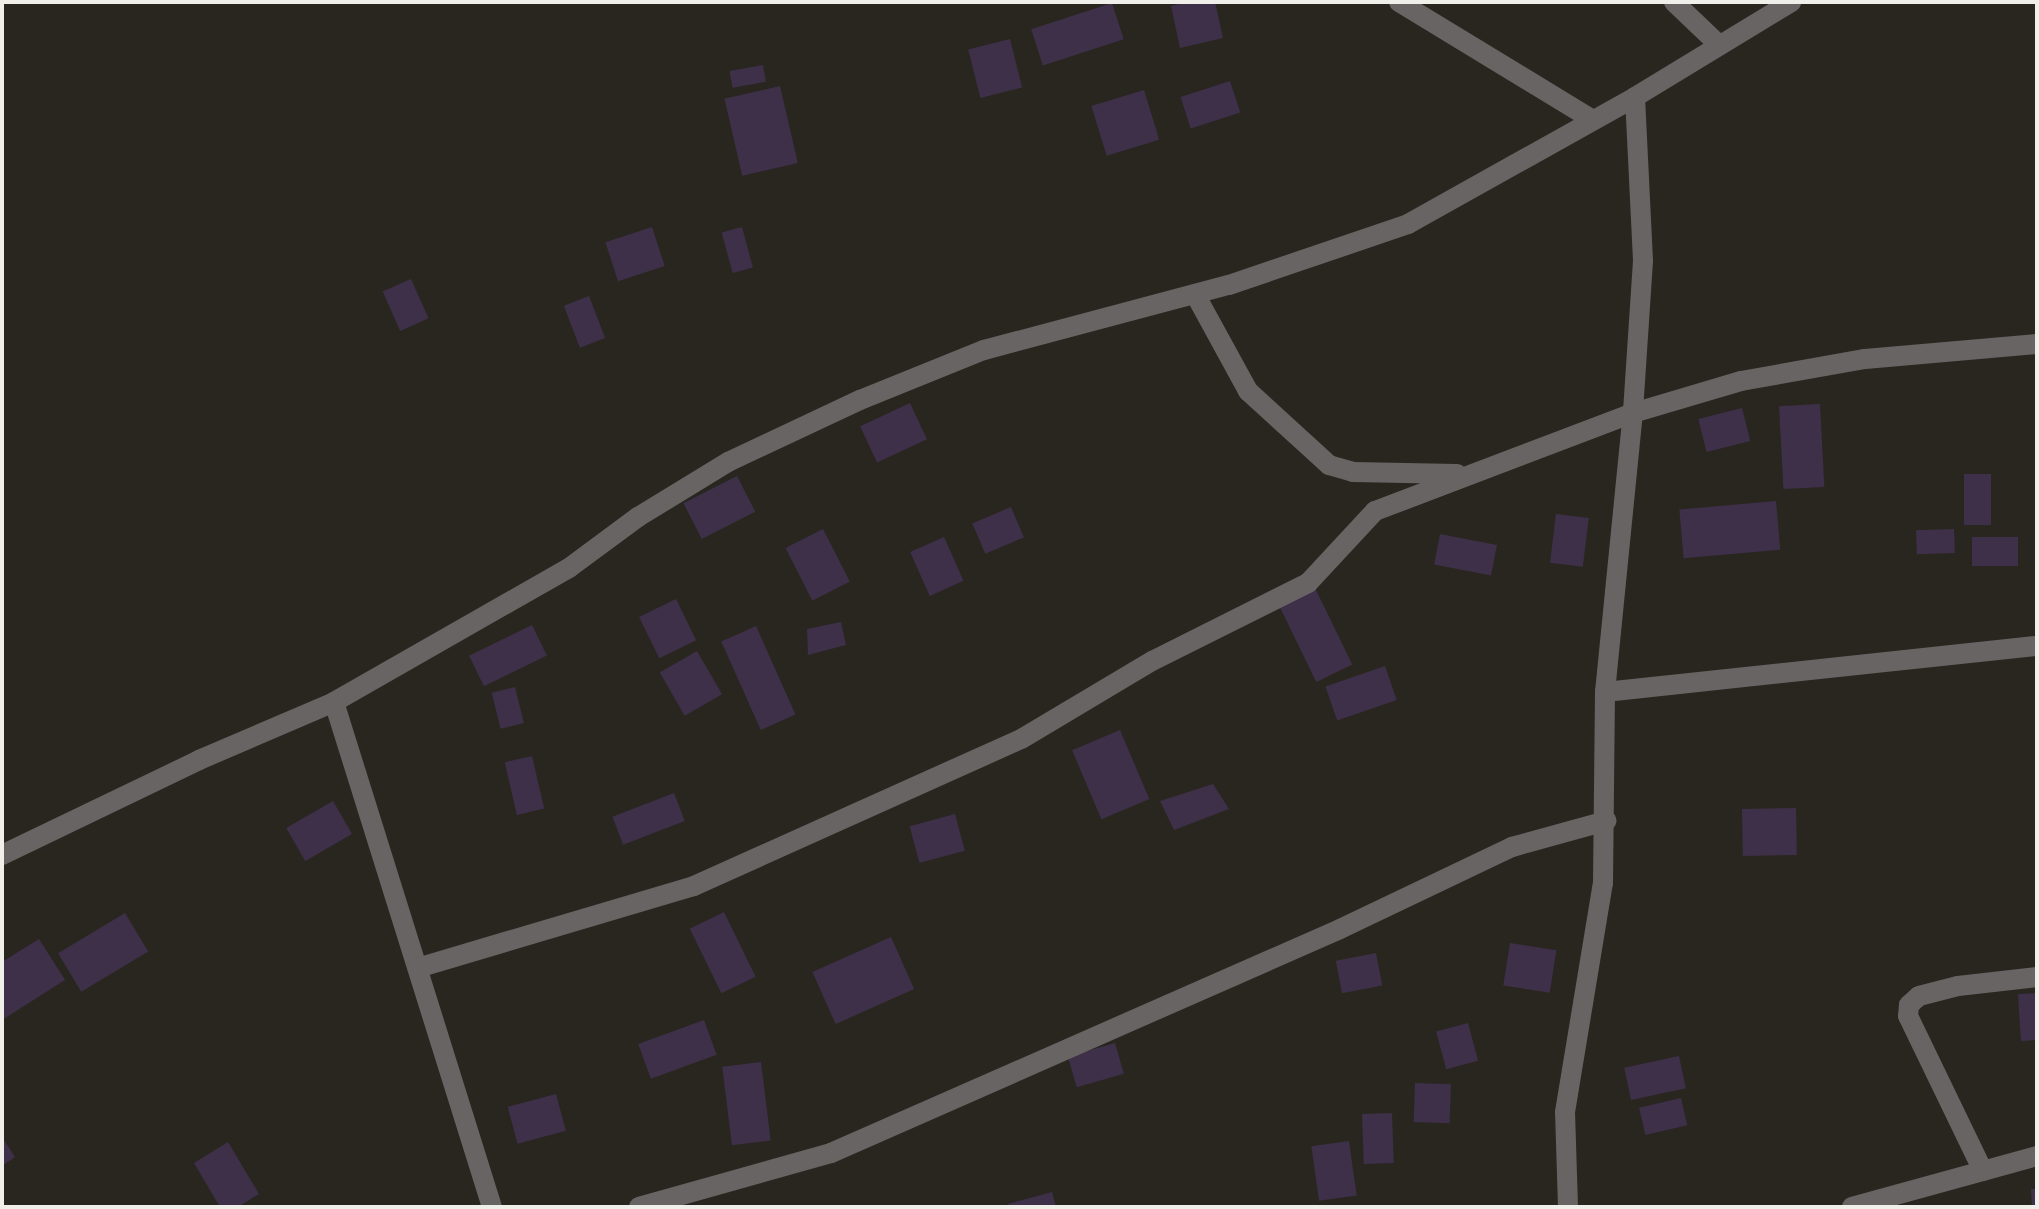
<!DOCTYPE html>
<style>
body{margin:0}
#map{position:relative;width:2039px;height:1209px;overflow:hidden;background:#292620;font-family:"IBM Plex Sans",sans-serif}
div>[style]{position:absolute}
.building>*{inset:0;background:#3e3049;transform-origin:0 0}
.minor>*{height:20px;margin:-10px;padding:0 10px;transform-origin:10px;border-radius:10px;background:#686463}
span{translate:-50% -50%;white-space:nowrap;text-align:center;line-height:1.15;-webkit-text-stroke:6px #201d17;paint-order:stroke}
.frame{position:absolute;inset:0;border:4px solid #f1efea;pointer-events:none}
</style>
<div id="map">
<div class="building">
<div style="clip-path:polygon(1186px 2px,1215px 2px,1223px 38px,1180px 48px,1171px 6px)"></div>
<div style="left:1112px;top:3px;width:38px;height:85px;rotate:72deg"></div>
<div style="left:1010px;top:39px;width:50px;height:43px;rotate:76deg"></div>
<div style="left:763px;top:65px;width:17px;height:34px;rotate:80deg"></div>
<div style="left:1230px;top:81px;width:33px;height:52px;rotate:72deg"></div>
<div style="left:780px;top:86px;width:79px;height:57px;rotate:77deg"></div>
<div style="left:1144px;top:90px;width:52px;height:55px;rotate:73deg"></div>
<div style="left:652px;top:227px;width:41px;height:49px;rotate:72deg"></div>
<div style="left:742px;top:227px;width:42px;height:21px;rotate:75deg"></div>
<div style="left:411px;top:279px;width:43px;height:31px;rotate:66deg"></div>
<div style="left:589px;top:296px;width:45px;height:27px;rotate:69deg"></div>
<div style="left:910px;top:403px;width:40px;height:55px;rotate:65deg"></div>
<div style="left:1820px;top:404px;width:83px;height:41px;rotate:87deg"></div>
<div style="left:1742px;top:408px;width:34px;height:45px;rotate:76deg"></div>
<div style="left:1964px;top:474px;width:27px;height:51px"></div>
<div style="left:737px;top:476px;width:40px;height:60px;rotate:63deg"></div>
<div style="left:1776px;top:501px;width:49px;height:97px;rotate:85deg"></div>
<div style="left:1011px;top:507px;width:33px;height:42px;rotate:67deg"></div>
<div style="left:1556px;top:514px;width:33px;height:49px;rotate:7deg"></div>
<div style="left:823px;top:529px;width:59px;height:42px;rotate:63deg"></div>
<div style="left:1954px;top:529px;width:24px;height:38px;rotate:88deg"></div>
<div style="left:1440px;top:534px;width:58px;height:31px;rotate:11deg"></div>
<div style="left:944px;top:537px;width:48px;height:37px;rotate:66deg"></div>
<div style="left:2018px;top:537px;width:29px;height:46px;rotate:90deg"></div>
<div style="left:1315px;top:588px;width:85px;height:40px;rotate:64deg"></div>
<div style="left:676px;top:599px;width:46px;height:41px;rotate:64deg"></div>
<div style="clip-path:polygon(841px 622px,846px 645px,808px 655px,807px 629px)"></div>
<div style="left:532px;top:625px;width:34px;height:70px;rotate:64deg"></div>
<div style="left:756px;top:626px;width:97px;height:38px;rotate:66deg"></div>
<div style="left:697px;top:651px;width:50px;height:43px;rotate:60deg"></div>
<div style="left:1385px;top:666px;width:36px;height:63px;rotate:71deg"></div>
<div style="left:515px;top:687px;width:37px;height:24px;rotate:76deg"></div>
<div style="left:1120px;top:730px;width:75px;height:52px;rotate:67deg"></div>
<div style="left:532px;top:756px;width:54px;height:28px;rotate:77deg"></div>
<div style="clip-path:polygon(1213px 784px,1229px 809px,1174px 830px,1160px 801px)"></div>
<div style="left:674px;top:793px;width:30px;height:66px;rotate:69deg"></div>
<div style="left:333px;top:801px;width:38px;height:54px;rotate:60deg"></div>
<div style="left:1796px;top:808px;width:47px;height:54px;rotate:89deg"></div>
<div style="left:955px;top:814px;width:38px;height:47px;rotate:75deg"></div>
<div style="left:724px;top:912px;width:72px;height:38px;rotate:64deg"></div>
<div style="left:125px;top:913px;width:45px;height:78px;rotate:59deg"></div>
<div style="left:891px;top:937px;width:57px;height:86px;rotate:66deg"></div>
<div style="clip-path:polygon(39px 939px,65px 980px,2px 1020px,2px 962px)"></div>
<div style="left:1510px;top:943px;width:47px;height:43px;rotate:9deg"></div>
<div style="left:1376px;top:953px;width:33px;height:41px;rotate:79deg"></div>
<div style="clip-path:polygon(2037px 993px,2037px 1040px,2021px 1041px,2018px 994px)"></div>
<div style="left:704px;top:1020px;width:37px;height:70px;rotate:70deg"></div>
<div style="left:1468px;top:1023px;width:39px;height:33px;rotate:75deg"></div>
<div style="left:1115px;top:1043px;width:32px;height:49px;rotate:74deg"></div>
<div style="left:1679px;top:1056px;width:33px;height:56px;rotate:78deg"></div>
<div style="left:761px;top:1062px;width:79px;height:39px;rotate:83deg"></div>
<div style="left:1415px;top:1083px;width:36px;height:39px;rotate:2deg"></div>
<div style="left:556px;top:1094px;width:38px;height:50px;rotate:75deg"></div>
<div style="left:1681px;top:1098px;width:28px;height:43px;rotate:77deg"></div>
<div style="left:1392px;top:1113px;width:50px;height:30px;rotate:88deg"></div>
<div style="clip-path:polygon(2px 1137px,15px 1157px,2px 1166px)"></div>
<div style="left:1349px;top:1141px;width:55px;height:38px;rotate:82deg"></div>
<div style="clip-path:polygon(228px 1142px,259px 1194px,238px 1207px,220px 1207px,194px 1163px)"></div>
<div style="clip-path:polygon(2031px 1189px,2037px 1189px,2037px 1207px,2032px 1207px)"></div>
<div style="clip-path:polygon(1052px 1192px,1056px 1207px,1009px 1207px,1008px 1204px)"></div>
</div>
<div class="minor">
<div style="left:1399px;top:2px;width:227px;rotate:31.3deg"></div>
<div style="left:1674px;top:2px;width:59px;rotate:43.6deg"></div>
<div style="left:1635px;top:97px;width:183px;rotate:-31.3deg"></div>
<div style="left:1195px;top:294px;width:111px;rotate:61.3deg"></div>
<div style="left:1248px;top:391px;width:110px;rotate:42.4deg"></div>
<div style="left:1329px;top:465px;width:25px;rotate:16deg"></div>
<div style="left:1353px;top:472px;width:104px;rotate:1.1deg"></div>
<div style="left:1605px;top:692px;width:280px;rotate:-84.3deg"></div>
<div style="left:1633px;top:413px;width:113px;rotate:-16.5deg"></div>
<div style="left:1741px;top:381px;width:126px;rotate:-10.1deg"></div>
<div style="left:1865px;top:359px;width:173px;rotate:-5deg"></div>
<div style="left:334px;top:702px;width:529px;rotate:72.63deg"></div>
<div style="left:2px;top:855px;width:219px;rotate:-25.7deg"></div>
<div style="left:199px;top:760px;width:147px;rotate:-23.2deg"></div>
<div style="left:334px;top:702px;width:271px;rotate:-29.7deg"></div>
<div style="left:569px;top:568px;width:86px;rotate:-36.5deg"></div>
<div style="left:638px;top:517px;width:105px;rotate:-31.4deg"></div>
<div style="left:728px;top:462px;width:146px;rotate:-25.2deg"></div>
<div style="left:860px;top:400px;width:134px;rotate:-22deg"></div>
<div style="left:984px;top:350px;width:253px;rotate:-14.9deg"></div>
<div style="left:1229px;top:285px;width:189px;rotate:-18.8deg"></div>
<div style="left:1408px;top:224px;width:260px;rotate:-29.2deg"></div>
<div style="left:1635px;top:97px;width:164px;rotate:87.2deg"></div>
<div style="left:1643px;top:261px;width:152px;rotate:93.8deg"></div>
<div style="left:1633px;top:413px;width:276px;rotate:159.2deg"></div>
<div style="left:1375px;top:511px;width:98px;rotate:132.9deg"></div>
<div style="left:1308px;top:583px;width:174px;rotate:153.4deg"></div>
<div style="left:1152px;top:661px;width:152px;rotate:149.2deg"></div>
<div style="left:1021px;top:739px;width:359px;rotate:155.8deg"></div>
<div style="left:694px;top:886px;width:288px;rotate:163.5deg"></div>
<div style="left:1983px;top:1171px;width:172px;rotate:-115.8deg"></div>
<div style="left:1908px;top:1016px;width:11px;rotate:-85deg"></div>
<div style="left:1909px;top:1005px;width:13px;rotate:-42deg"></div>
<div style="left:1919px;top:996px;width:40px;rotate:-14.4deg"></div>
<div style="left:1958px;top:986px;width:80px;rotate:-6.5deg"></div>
<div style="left:639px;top:1207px;width:199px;rotate:-15.7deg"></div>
<div style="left:831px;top:1153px;width:556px;rotate:-23.75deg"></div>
<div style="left:1340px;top:929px;width:191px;rotate:-25.5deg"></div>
<div style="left:1512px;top:847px;width:98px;rotate:-15.5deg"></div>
<div style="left:1568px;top:1207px;width:95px;rotate:-91.8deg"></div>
<div style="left:1565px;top:1112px;width:232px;rotate:-80.6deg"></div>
<div style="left:1603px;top:883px;width:191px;rotate:-89.4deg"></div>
<div style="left:1605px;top:692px;width:434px;rotate:-6.1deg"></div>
<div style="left:1852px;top:1207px;width:192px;rotate:-15.4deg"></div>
</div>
<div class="frame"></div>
</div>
